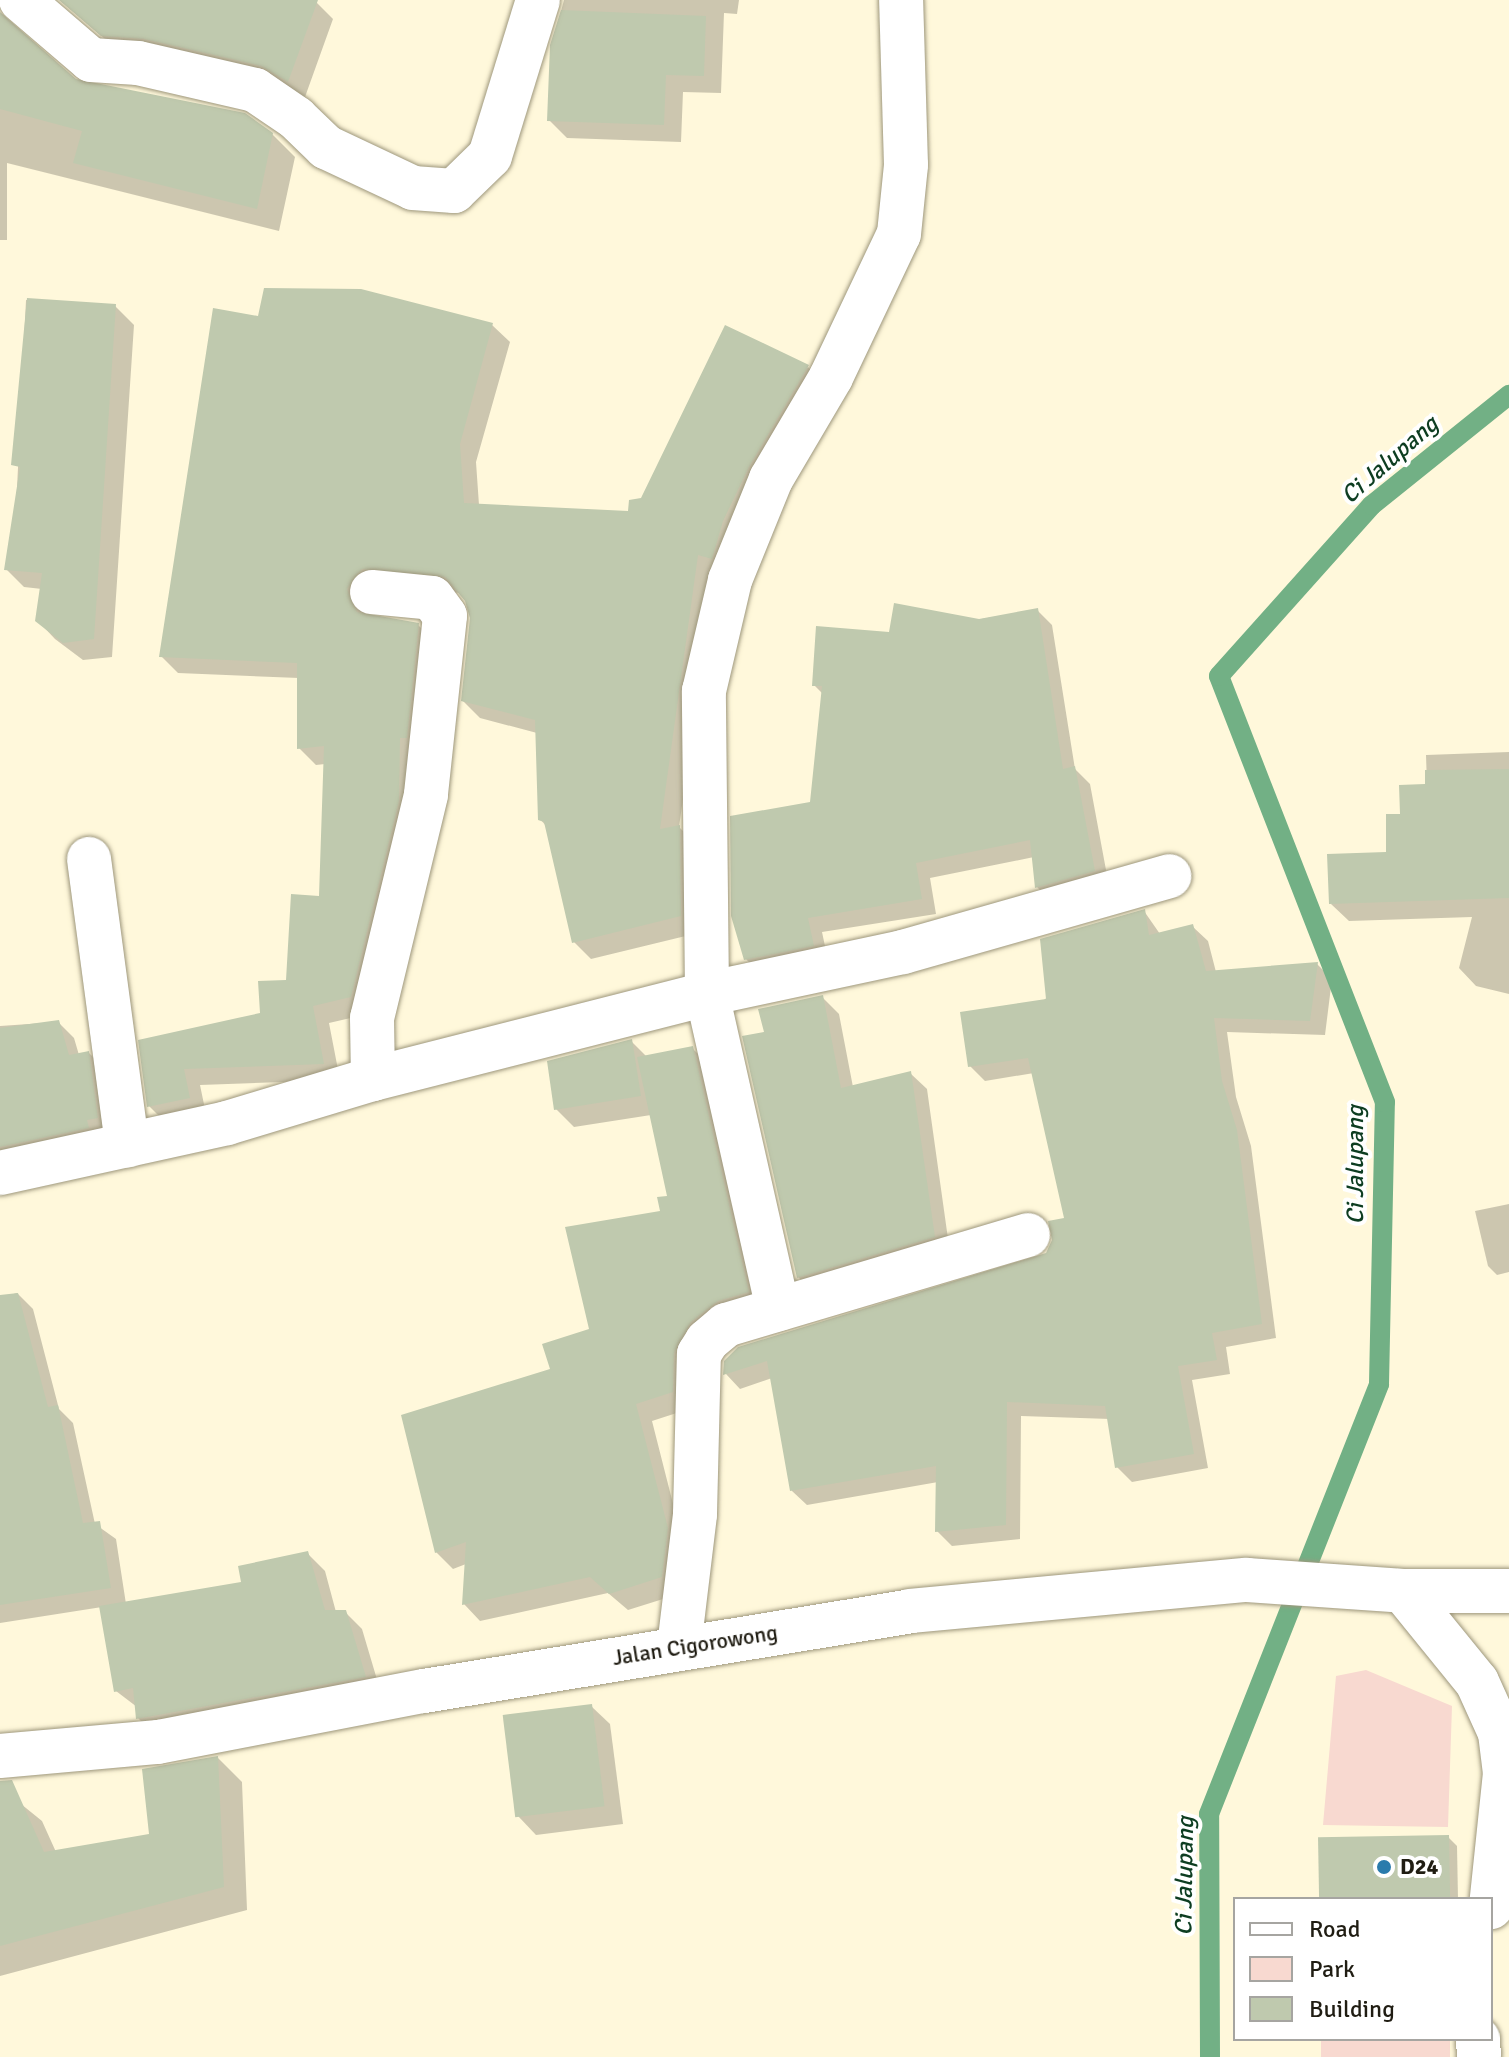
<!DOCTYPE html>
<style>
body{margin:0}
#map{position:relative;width:1509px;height:2057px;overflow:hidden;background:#fff8db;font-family:Signika,sans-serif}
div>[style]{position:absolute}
.green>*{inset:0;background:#f8d9d0;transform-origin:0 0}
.shadow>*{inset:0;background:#0003}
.stream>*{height:20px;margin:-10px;padding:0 10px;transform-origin:10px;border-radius:10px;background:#72b085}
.building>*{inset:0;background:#bfc9ae;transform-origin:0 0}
.roads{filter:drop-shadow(0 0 2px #9e977c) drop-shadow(0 0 2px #9e977c)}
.minor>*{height:44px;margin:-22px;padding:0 22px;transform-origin:22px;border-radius:22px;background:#fff}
.dots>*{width:22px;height:22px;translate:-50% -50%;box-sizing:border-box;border:4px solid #fff;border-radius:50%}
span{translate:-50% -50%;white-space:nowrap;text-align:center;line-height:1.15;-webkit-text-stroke:8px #fff;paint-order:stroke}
.street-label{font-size:22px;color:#201d13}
.poi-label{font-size:22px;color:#201d13;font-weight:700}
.left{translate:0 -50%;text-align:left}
.water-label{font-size:24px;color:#0d3d21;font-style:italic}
.legend{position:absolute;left:1233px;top:1897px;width:260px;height:144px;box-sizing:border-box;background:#fff;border:2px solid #a6a5a1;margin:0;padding:10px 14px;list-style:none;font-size:24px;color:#201d13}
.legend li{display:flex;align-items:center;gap:16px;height:40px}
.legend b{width:40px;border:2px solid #a6a5a1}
</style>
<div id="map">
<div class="green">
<div style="clip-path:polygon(1366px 1670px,1452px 1706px,1448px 1827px,1323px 1825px,1336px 1676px)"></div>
<div style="left:1321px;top:2039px;width:129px;height:18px"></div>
</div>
<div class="shadow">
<div style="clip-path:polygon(60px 0,317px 3px,333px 19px,305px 97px,280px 82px,120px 52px)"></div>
<div style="clip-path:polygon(564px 0,739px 0,737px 14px,724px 13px,721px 93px,683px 92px,681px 142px,567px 138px,549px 120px,552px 45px)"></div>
<div style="clip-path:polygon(0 22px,75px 81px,272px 134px,295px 157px,279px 231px,7px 163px,7px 240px,0 240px)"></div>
<div style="clip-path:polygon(361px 291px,492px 325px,510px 342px,476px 462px,479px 505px,630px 513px,808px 367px,825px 384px,715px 571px,679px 827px,697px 845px,698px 933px,591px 959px,574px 942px,547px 827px,540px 819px,537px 733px,480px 718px,463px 701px,472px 617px,467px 600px,461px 593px,380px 585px,363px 607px,367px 616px,418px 625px,435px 642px,368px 1014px,329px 1023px,340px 1080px,200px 1085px,206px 1114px,166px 1123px,149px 1106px,140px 1042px,262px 1015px,288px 982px,321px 898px,325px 764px,316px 765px,299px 748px,299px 678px,178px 673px,161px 656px,260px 318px)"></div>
<div style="clip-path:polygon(26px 300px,115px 306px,134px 325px,112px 657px,83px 660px,55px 639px,37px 620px,42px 589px,24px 587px,6px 569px,16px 509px)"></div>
<div style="clip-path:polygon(1037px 610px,1052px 625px,1075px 769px,1090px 784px,1109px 886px,1052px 902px,1037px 887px,1034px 857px,930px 878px,936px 914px,822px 932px,828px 960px,761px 975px,746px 959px,812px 803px,823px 694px,814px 685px,890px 634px)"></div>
<div style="clip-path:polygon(1509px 752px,1509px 994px,1476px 986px,1459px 968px,1472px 917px,1349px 921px,1331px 904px,1388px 854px,1402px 816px,1427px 786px,1426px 755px)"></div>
<div style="clip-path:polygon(1144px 911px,1160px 934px,1193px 927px,1208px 941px,1216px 972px,1317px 964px,1332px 979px,1325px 1035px,1227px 1032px,1236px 1097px,1251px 1146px,1276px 1338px,1226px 1347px,1230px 1374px,1192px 1380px,1208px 1468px,1132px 1482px,1117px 1467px,1110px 1419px,1021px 1416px,1020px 1539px,952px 1546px,937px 1531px,938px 1482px,807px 1505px,792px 1491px,772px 1378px,740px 1389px,726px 1374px,726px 1362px,1048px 1253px,1066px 1219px,1034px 1073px,985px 1081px,970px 1066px)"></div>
<div style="clip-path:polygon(822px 997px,839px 1014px,853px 1087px,910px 1073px,927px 1089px,950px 1253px,815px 1293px,798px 1277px,767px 1033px)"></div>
<div style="clip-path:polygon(58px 1022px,74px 1038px,79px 1055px,89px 1053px,105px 1069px,113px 1134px,0 1174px,0 1026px)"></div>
<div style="clip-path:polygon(631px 1041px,647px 1057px,692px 1048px,709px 1065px,764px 1309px,707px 1339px,689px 1409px,652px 1421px,684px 1547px,679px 1594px,628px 1610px,608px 1593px,480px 1621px,464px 1604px,466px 1564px,453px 1569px,436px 1552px,552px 1370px,591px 1330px,669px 1197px,651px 1115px,574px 1127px,556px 1109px)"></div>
<div style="clip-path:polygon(1509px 1204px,1509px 1272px,1497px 1275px,1488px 1266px,1475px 1211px)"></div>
<div style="clip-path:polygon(17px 1293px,33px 1309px,59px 1409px,73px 1423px,95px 1524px,116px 1539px,126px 1604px,243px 1584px,308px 1554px,325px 1571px,336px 1612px,345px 1612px,362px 1629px,381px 1693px,155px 1735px,138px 1718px,137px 1707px,116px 1691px,102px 1607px,0 1623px,0 1298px)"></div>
<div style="clip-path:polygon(591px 1706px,610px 1724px,623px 1824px,536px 1835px,518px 1816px)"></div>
<div style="clip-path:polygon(218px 1758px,242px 1782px,247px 1910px,0 1976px,0 1787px,42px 1821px,56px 1852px,151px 1836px)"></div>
<div style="clip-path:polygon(1448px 1837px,1457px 1846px,1458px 1899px,1321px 1899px)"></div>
</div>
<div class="stream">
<div style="left:1210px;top:2057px;width:243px;rotate:-90.2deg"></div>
<div style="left:1209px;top:1814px;width:462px;rotate:-68.4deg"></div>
<div style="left:1379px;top:1384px;width:282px;rotate:-88.8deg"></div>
<div style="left:1385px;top:1102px;width:457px;rotate:-111.3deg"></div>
<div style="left:1219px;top:676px;width:229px;rotate:-48.2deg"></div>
<div style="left:1372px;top:505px;width:176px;rotate:-38.8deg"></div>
</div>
<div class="building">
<div style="clip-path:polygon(59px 0,318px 0,288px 82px,261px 66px,144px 39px,101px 36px)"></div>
<div style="clip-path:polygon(561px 10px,706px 16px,704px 76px,666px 75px,664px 125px,547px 121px,550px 45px)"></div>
<div style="clip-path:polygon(0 12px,76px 79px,245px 113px,273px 133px,257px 209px,73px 163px,82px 131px,0 109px)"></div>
<div style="clip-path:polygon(264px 288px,361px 289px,493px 323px,460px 444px,464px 503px,628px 511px,629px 500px,641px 498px,725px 325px,809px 365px,749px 467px,723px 521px,712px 559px,698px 555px,660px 829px,680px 825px,681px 916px,572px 943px,544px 822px,538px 820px,535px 720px,461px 701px,470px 618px,465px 601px,445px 577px,362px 569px,347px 589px,357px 612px,419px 623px,407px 738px,400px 738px,399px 801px,351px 997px,313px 1006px,324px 1064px,184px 1069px,190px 1098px,147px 1107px,138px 1040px,260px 1013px,258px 981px,286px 980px,291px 894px,319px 896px,324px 746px,297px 749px,297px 663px,159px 657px,213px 308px,258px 316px)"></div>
<div style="clip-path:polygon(27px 298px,116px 304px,94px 639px,63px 643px,35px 621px,42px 573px,4px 570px,20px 467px,11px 465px)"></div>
<div style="clip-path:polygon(894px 603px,979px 619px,1038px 608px,1063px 769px,1075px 766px,1095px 871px,1035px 888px,1030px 840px,916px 863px,922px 899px,808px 918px,814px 946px,744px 960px,731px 916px,730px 816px,810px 802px,822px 686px,812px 686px,816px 626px,889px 632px)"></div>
<div style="clip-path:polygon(1509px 769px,1509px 898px,1329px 904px,1327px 854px,1386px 852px,1386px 814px,1400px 814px,1399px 785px,1425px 784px,1425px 770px)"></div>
<div style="clip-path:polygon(1145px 909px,1149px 935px,1193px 924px,1206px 971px,1318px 962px,1310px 1021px,1214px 1018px,1222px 1081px,1237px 1130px,1262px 1324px,1212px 1333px,1217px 1360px,1178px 1366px,1194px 1454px,1115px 1468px,1105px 1406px,1007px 1402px,1006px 1525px,935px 1532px,936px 1466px,790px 1491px,767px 1361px,723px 1375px,724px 1361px,738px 1347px,1046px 1253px,1052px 1240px,1048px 1221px,1064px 1218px,1028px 1058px,968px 1067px,960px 1012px,1046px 999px,1040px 939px)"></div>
<div style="clip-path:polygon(823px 995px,841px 1088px,911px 1071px,935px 1237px,797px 1278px,742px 1036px,764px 1032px,758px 1009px)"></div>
<div style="clip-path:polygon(59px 1020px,69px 1055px,89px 1051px,98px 1118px,87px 1120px,89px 1128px,0 1147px,0 1028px)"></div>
<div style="clip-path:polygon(632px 1039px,641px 1096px,554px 1110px,547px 1061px)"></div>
<div style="clip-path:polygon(693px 1046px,749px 1292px,718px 1301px,691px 1322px,674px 1353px,673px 1392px,636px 1404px,668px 1528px,662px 1577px,609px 1594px,590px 1577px,462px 1605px,466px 1542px,435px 1553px,401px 1415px,550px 1369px,542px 1344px,589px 1329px,565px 1227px,660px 1211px,657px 1197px,667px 1196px,637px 1057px)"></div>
<div style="clip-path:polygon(18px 1293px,48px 1407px,58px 1405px,83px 1523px,100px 1521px,111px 1588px,0 1605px,0 1295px)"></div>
<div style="clip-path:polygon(308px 1551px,325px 1610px,346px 1610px,366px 1677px,136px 1719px,133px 1688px,114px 1692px,99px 1606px,241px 1582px,238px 1566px)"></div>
<div style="left:592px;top:1704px;width:103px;height:90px;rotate:83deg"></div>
<div style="clip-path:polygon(218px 1756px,224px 1887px,0 1946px,0 1781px,12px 1780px,44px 1852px,149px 1834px,142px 1769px)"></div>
<div style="left:1449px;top:1835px;width:64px;height:131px;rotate:89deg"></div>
</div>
<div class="roads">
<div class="minor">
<div style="left:21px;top:0;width:92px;rotate:40.6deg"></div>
<div style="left:91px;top:60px;width:47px;rotate:3.7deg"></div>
<div style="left:138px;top:63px;width:120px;rotate:13deg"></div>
<div style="left:255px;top:90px;width:50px;rotate:34.3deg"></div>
<div style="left:296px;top:118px;width:42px;rotate:44deg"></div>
<div style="left:326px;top:147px;width:96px;rotate:25.2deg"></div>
<div style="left:413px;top:188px;width:41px;rotate:4.2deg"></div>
<div style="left:454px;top:191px;width:50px;rotate:-44.2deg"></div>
<div style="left:490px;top:156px;width:163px;rotate:-72.9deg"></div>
<div style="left:372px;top:592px;width:60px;rotate:5.7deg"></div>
<div style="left:432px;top:598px;width:22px;rotate:54deg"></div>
<div style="left:445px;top:616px;width:180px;rotate:96.1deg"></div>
<div style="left:426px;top:795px;width:229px;rotate:103.6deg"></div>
<div style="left:372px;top:1018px;width:61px;rotate:89.1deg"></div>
<div style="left:89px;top:859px;width:289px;rotate:82.4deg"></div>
<div style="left:0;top:1173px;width:232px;rotate:-12.4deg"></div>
<div style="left:227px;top:1123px;width:152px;rotate:-16.8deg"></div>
<div style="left:373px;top:1079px;width:345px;rotate:-14.3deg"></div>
<div style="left:707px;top:994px;width:200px;rotate:-12.1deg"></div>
<div style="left:903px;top:952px;width:277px;rotate:-15.9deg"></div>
<div style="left:778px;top:1309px;width:323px;rotate:-102.7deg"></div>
<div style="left:707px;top:994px;width:303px;rotate:-90.6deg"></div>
<div style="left:704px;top:691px;width:114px;rotate:-76.8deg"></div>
<div style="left:730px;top:580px;width:109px;rotate:-67.9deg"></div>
<div style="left:771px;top:479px;width:118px;rotate:-59.5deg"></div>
<div style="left:831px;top:377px;width:158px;rotate:-64.6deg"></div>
<div style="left:899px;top:234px;width:69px;rotate:-84.2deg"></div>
<div style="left:906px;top:165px;width:165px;rotate:-91.7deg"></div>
<div style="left:1403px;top:1591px;width:117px;rotate:50.9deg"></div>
<div style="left:1477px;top:1682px;width:56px;rotate:65.7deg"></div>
<div style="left:1500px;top:1733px;width:40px;rotate:82.9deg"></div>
<div style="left:1505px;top:1773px;width:135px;rotate:96deg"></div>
<div style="left:679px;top:1647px;width:134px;rotate:-83.1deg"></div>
<div style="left:695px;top:1514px;width:160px;rotate:-88.6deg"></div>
<div style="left:699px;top:1354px;width:15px;rotate:-58deg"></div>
<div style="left:707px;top:1341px;width:25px;rotate:-40deg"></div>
<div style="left:726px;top:1325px;width:315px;rotate:-16.6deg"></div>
<div style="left:0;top:1756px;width:159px;rotate:-5.1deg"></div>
<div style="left:158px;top:1742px;width:271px;rotate:-10.9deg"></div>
<div style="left:424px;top:1691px;width:493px;rotate:-9.3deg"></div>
<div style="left:910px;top:1611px;width:338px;rotate:-5.3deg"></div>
<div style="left:1247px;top:1580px;width:156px;rotate:4deg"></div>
<div style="left:1403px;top:1591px;width:106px"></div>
<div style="left:1478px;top:2039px;width:18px;rotate:87deg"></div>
</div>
</div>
<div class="dots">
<div style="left:1384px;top:1867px;background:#2a7bac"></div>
</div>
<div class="street-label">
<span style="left:695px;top:1645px;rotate:-9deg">Jalan Cigorowong</span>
</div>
<div class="poi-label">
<span class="left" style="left:1400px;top:1867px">D24</span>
</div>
<div class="water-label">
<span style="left:1390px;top:460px;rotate:-41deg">Ci Jalupang</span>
<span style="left:1356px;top:1165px;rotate:-90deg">Ci Jalupang</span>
<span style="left:1185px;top:1876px;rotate:-89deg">Ci Jalupang</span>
</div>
<ul class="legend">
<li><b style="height:10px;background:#fff"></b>Road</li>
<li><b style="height:22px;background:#f8d9d0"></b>Park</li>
<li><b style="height:22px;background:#bfc9ae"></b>Building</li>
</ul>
</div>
